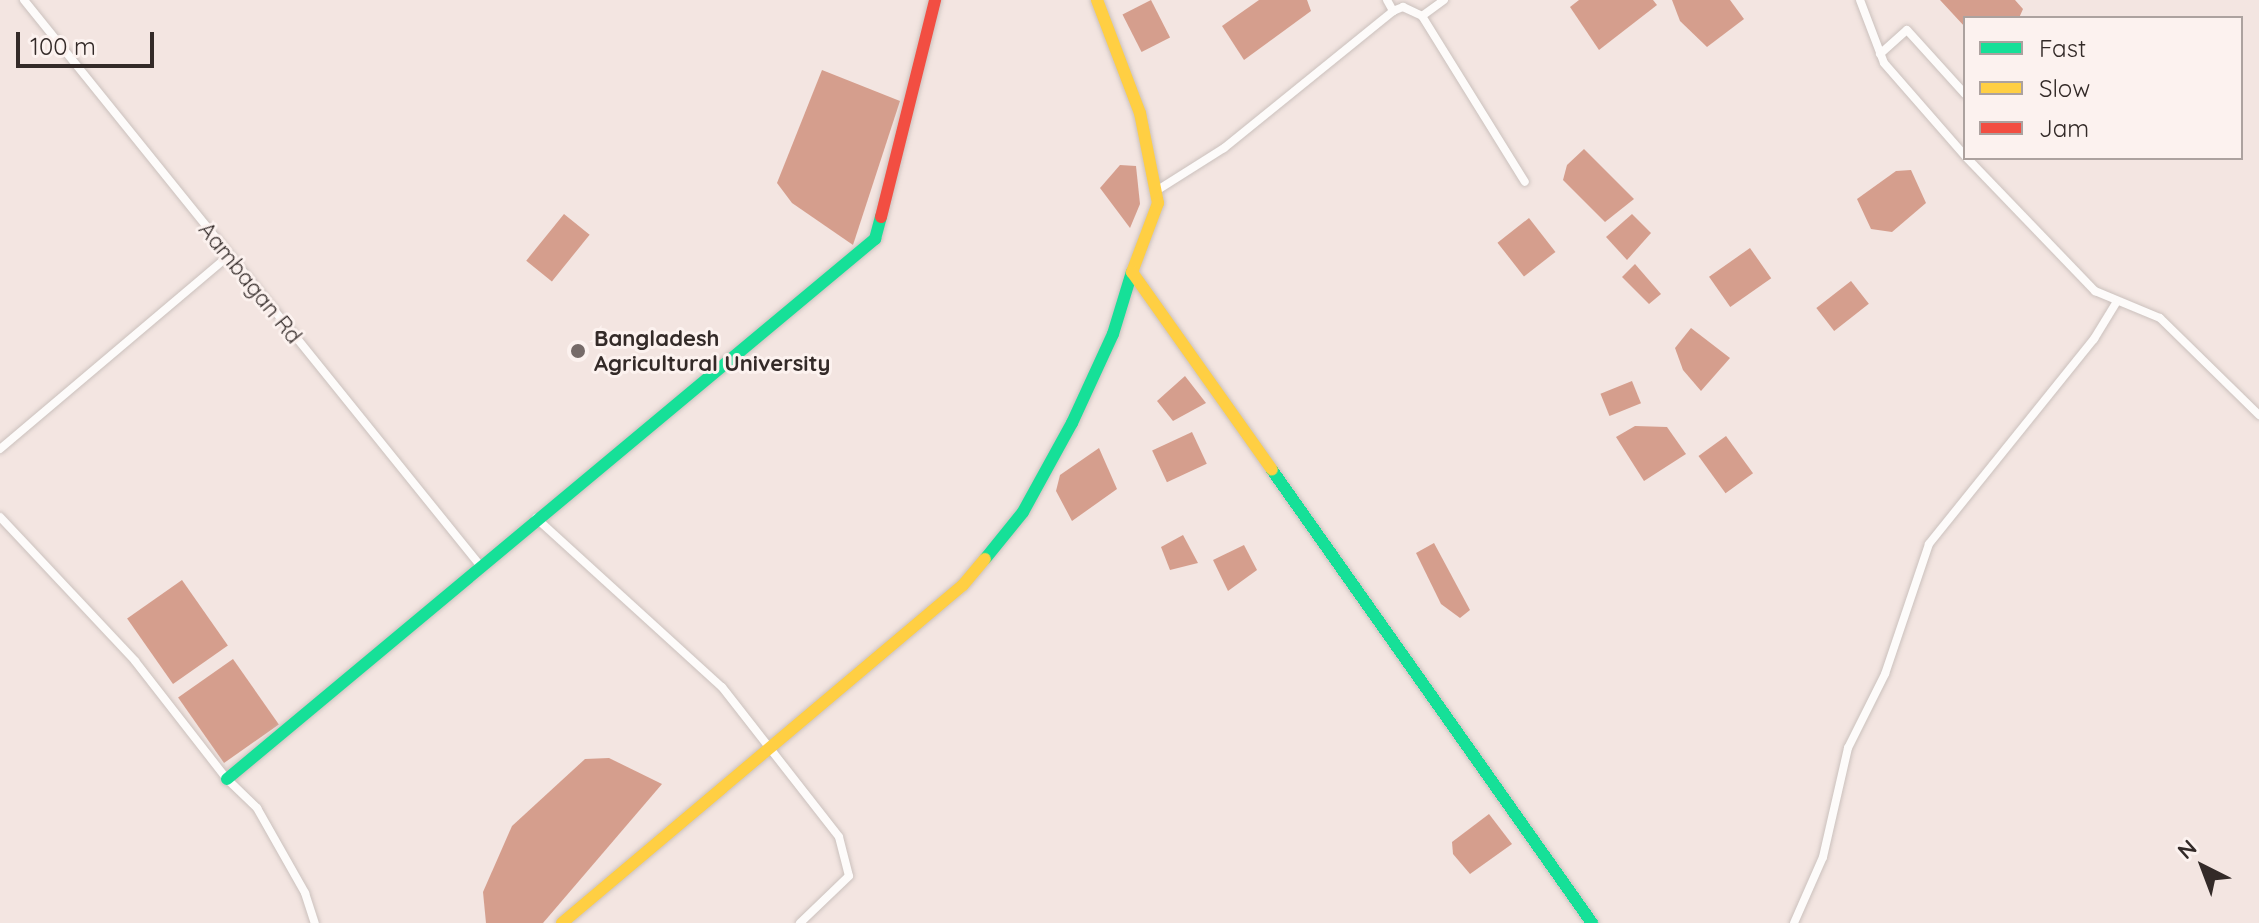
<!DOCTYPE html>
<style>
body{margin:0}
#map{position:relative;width:2259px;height:923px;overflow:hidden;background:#f3e5e1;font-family:Quicksand,sans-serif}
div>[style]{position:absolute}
.water>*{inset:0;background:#d59e8d;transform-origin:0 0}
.roads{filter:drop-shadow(0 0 2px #cbc1bd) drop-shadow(0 0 2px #cbc1bd)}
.street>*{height:8px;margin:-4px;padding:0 4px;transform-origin:4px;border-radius:4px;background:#fdfbfa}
.fast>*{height:12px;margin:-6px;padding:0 6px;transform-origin:6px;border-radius:6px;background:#16e098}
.slow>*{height:12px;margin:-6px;padding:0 6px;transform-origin:6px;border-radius:6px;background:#ffcf43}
.jam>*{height:12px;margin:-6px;padding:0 6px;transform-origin:6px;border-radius:6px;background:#f24e42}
.dots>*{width:22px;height:22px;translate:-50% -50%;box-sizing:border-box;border:4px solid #fcf2ef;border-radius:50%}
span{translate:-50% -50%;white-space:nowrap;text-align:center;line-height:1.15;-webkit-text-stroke:6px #fcf2ef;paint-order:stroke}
.street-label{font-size:22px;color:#332a28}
.poi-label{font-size:22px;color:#332a28;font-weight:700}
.left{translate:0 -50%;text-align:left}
.legend{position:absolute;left:1963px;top:16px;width:280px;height:144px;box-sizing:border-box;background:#fcf2ef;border:2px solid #aca29f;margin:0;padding:10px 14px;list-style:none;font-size:24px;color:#332a28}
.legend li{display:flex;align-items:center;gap:16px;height:40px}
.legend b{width:40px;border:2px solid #aca29f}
.north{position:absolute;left:2163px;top:827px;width:80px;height:80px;-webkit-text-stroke:6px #fcf2ef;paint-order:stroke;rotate:318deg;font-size:22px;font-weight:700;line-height:32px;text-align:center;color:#332a28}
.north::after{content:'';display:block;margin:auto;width:28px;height:36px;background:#332a28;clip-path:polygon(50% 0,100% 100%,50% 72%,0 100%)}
.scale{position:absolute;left:16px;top:32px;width:138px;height:36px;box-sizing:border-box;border:4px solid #332a28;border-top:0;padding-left:10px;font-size:24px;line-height:28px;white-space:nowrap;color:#332a28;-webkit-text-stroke:6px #fcf2ef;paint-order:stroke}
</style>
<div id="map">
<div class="water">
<div style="left:1151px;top:0;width:42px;height:32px;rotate:63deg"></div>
<div style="clip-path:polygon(1259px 0,1307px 0,1311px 11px,1244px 60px,1222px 26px)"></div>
<div style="clip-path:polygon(1579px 0,1653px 0,1657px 5px,1599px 50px,1570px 7px)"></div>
<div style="clip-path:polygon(1672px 0,1730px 0,1744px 19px,1707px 47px,1680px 21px)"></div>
<div style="clip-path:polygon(1940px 0,2015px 0,2023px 9px,2019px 18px,1965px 18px,1965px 27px)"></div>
<div style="clip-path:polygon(822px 70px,900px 101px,853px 245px,792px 203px,777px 183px)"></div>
<div style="clip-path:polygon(1584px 149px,1634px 199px,1605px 222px,1563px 180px,1567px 165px)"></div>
<div style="clip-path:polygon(1120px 165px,1136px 166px,1140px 204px,1130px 228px,1100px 188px)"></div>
<div style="clip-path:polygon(1911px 170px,1926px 203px,1892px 232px,1871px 229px,1857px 199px,1896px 171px)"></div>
<div style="left:564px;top:214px;width:33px;height:60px;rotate:39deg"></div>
<div style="clip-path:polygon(1632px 214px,1651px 233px,1627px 260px,1606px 237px)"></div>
<div style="left:1529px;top:218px;width:43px;height:40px;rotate:52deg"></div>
<div style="left:1750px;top:248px;width:37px;height:50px;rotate:55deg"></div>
<div style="clip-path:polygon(1635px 264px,1661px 294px,1649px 304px,1622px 277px)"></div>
<div style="left:1851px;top:281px;width:29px;height:44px;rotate:52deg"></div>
<div style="clip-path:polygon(1691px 328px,1730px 358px,1701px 391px,1683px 370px,1675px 348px)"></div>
<div style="clip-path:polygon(1185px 376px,1206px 403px,1173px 421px,1157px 401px)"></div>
<div style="left:1632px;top:381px;width:24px;height:34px;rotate:68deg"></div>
<div style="clip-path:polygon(1635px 426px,1667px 427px,1686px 454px,1644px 481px,1616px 437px)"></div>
<div style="left:1192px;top:432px;width:35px;height:44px;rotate:65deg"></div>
<div style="left:1726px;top:436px;width:46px;height:34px;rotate:54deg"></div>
<div style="clip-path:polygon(1099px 448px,1117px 489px,1072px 521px,1056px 491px,1060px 475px)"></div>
<div style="clip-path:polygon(1183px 535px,1198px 563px,1170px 570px,1161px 547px)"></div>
<div style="clip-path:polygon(1434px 543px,1470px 610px,1460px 618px,1441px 604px,1416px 553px)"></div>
<div style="clip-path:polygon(1244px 545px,1257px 570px,1228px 591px,1213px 560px)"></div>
<div style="left:182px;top:580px;width:80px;height:67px;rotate:55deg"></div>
<div style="left:233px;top:659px;width:80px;height:67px;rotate:55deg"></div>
<div style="clip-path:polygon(609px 758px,662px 784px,543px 923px,486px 923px,483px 892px,512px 826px,585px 759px)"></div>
<div style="clip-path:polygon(1489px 814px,1512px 844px,1470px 874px,1453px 854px,1452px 842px)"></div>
</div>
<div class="roads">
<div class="street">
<div style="left:24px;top:0;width:725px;rotate:51.11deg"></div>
<div style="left:1387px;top:0;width:13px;rotate:61deg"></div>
<div style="left:1393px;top:11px;width:11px;rotate:-22deg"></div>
<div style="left:1403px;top:7px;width:21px;rotate:25deg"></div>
<div style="left:1422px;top:16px;width:195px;rotate:58.2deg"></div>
<div style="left:1860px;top:0;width:67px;rotate:69.1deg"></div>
<div style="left:1884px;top:63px;width:123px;rotate:48.9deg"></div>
<div style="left:1422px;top:16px;width:27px;rotate:-36deg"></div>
<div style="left:1880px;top:54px;width:36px;rotate:-42deg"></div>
<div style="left:1907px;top:30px;width:86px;rotate:47.8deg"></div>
<div style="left:1967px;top:158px;width:185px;rotate:46.1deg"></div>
<div style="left:2095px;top:291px;width:70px;rotate:22.6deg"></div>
<div style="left:2160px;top:318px;width:139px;rotate:44.4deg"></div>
<div style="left:1156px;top:191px;width:80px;rotate:-32.3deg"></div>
<div style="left:1224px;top:148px;width:218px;rotate:-39deg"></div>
<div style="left:0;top:449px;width:297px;rotate:-40.2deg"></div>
<div style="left:0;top:517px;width:197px;rotate:46.8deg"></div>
<div style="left:135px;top:661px;width:150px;rotate:52.1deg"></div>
<div style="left:227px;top:779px;width:42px;rotate:44deg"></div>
<div style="left:257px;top:808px;width:98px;rotate:60.5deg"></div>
<div style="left:305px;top:893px;width:32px;rotate:72deg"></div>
<div style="left:536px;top:518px;width:251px;rotate:42.3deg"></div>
<div style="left:722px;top:687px;width:190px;rotate:52deg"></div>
<div style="left:839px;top:837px;width:40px;rotate:75.6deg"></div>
<div style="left:849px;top:876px;width:68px;rotate:136.2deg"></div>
<div style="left:1794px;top:923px;width:72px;rotate:-66.3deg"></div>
<div style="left:1823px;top:857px;width:112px;rotate:-77.1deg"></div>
<div style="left:1848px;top:748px;width:83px;rotate:-63.4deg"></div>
<div style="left:1885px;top:674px;width:137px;rotate:-71.3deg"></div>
<div style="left:1929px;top:544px;width:263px;rotate:-51.2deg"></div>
<div style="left:2094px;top:339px;width:42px;rotate:-58.6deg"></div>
</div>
<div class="fast">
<div style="left:1272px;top:470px;width:555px;rotate:54.76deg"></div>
<div style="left:985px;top:559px;width:60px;rotate:-51deg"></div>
<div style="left:1023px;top:512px;width:102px;rotate:-61.2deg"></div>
<div style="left:1072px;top:423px;width:98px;rotate:-65.3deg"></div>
<div style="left:1113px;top:334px;width:65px;rotate:-73deg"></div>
<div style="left:227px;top:779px;width:844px;rotate:-39.81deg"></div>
<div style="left:875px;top:239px;width:23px;rotate:-75deg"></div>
</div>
<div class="slow">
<div style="left:1097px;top:0;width:121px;rotate:69.2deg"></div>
<div style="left:1140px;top:113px;width:92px;rotate:78.7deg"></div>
<div style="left:1158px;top:203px;width:74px;rotate:110.6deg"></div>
<div style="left:1132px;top:272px;width:242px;rotate:54.7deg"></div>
<div style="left:562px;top:923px;width:524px;rotate:-40.13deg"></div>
<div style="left:963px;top:585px;width:34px;rotate:-50deg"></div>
</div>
<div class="jam">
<div style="left:881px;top:217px;width:224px;rotate:-76deg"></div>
</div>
</div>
<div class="dots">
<div style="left:578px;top:351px;background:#766b69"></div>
</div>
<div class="street-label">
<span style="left:250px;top:283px;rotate:51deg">Aambagan Rd</span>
</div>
<div class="poi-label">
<span class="left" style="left:594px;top:351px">Bangladesh<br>Agricultural University</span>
</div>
<ul class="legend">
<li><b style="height:10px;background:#16e098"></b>Fast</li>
<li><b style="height:10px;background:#ffcf43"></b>Slow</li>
<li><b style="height:10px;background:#f24e42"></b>Jam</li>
</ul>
<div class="north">N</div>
<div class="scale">100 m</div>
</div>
